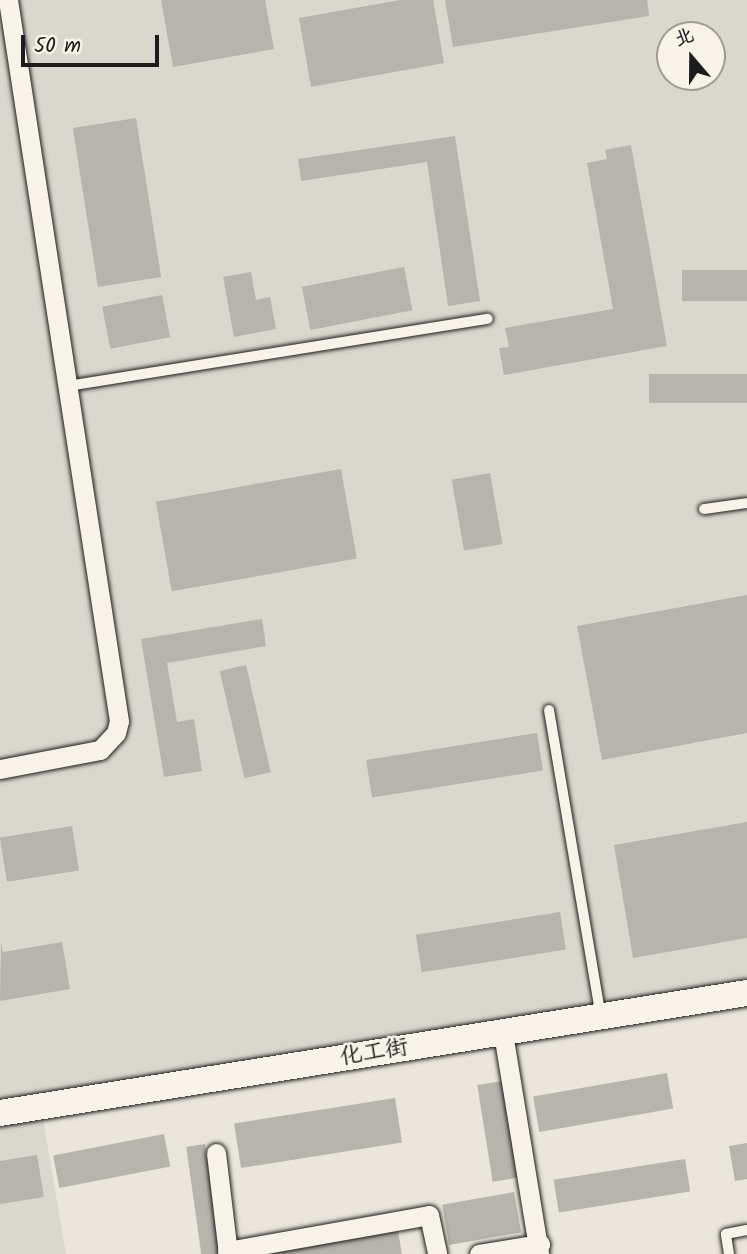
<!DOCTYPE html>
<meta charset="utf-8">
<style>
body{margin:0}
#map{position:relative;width:747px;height:1254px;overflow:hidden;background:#eae6dc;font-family:Kalam,"LXGW WenKai TC",sans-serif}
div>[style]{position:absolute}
.built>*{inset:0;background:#dad7ce}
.building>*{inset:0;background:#b6b4ac;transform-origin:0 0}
.roads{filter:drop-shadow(0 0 2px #1c1c1c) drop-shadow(0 0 2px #1c1c1c)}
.lane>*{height:10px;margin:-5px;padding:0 5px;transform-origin:5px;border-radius:5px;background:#f7f3e8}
.street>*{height:19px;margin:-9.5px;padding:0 9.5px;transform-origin:9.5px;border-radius:9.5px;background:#f7f3e8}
.secondary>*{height:26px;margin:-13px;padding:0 13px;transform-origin:13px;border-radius:13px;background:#f7f3e8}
span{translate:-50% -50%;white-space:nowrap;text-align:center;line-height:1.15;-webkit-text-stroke:5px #f7f3e8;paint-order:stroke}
.street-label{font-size:23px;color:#1c1c1c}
.north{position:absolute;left:656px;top:21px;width:70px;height:70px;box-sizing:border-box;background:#f7f3e8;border:2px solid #9f9d96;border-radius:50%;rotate:340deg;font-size:19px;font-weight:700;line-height:28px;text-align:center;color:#1c1c1c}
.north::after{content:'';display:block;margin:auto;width:24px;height:32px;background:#1c1c1c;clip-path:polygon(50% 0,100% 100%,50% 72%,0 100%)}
.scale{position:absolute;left:21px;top:35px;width:138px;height:32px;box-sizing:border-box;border:4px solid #1c1c1c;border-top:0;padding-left:9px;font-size:21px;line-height:24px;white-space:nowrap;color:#1c1c1c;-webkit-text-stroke:5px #f7f3e8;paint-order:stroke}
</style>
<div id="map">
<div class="built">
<div style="clip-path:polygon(evenodd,0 0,747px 0,747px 993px,41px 1107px,66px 1254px,0 1254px,0 0,670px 35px,712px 35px,712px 77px,670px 77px,670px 35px)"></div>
</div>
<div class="building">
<div style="clip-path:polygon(161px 0,265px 0,274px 49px,173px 67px)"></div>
<div style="clip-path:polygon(400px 0,433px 0,444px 63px,311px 87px,299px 18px)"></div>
<div style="clip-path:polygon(445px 0,647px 0,649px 16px,453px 47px)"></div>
<div style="left:136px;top:118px;width:161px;height:64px;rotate:81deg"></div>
<div style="clip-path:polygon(455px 136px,480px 301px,448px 306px,427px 162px,301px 181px,298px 159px)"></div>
<div style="clip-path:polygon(631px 145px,667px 346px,504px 375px,499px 348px,509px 347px,505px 328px,613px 309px,587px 163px,607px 159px,605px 150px)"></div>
<div style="left:404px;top:267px;width:44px;height:104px;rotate:79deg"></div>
<div style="left:747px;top:270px;width:31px;height:65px;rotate:90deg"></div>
<div style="clip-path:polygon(251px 272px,256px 300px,270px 297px,276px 329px,234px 337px,223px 277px)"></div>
<div style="left:162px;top:295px;width:43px;height:61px;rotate:79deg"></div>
<div style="left:747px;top:374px;width:29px;height:98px;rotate:90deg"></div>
<div style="left:341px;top:469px;width:91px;height:188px;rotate:80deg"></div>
<div style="left:490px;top:473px;width:72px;height:39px;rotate:80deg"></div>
<div style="clip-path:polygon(747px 595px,747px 733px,602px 760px,577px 626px)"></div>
<div style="clip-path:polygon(262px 619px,266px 646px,167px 663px,177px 722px,194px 719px,202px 771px,164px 777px,141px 639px)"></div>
<div style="left:246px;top:665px;width:110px;height:27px;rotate:77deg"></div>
<div style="left:537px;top:733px;width:38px;height:173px;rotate:81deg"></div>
<div style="clip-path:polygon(747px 822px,747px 938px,633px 958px,614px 845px)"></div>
<div style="left:72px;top:826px;width:45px;height:73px;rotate:81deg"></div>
<div style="left:560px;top:912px;width:38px;height:146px;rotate:81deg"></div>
<div style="clip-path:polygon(1px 942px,3px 952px,62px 942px,70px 989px,0 1001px)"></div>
<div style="left:667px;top:1073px;width:36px;height:136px;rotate:80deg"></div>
<div style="left:502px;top:1081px;width:98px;height:25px;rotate:81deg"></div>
<div style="left:395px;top:1098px;width:45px;height:163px;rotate:81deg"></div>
<div style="left:164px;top:1134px;width:33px;height:113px;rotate:79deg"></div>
<div style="clip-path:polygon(747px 1143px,747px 1179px,735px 1181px,729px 1146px)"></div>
<div style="left:205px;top:1144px;width:111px;height:19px;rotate:82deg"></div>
<div style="clip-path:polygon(37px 1155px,44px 1197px,0 1204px,0 1161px)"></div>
<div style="left:685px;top:1159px;width:33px;height:133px;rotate:81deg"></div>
<div style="left:514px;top:1192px;width:41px;height:73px;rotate:80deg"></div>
<div style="clip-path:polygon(398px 1231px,402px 1254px,269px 1254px,269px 1253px)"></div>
</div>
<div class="roads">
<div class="lane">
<div style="left:68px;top:386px;width:425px;rotate:-9.1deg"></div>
<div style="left:704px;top:509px;width:43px;rotate:-7.9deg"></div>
<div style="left:549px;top:710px;width:310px;rotate:80.4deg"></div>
<div style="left:729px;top:1254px;width:20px;rotate:-99deg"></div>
<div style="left:726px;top:1234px;width:21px;rotate:-11deg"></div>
</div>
<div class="street">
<div style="left:0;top:769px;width:102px;rotate:-10.8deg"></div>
<div style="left:100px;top:750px;width:23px;rotate:-47deg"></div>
<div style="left:116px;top:733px;width:12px;rotate:-76deg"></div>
<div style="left:119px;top:721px;width:729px;rotate:-98.75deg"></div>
<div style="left:503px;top:1033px;width:224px;rotate:80.7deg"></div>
<div style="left:216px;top:1153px;width:102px;rotate:83.2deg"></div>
<div style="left:227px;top:1251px;width:205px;rotate:-10.1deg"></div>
<div style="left:429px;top:1215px;width:40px;rotate:78deg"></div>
<div style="left:479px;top:1254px;width:62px;rotate:-9.3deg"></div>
</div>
<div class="secondary">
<div style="left:0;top:1113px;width:757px;rotate:-9.13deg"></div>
</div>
</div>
<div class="street-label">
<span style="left:374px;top:1053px;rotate:-9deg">化工街</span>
</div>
<div class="north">北</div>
<div class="scale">50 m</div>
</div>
